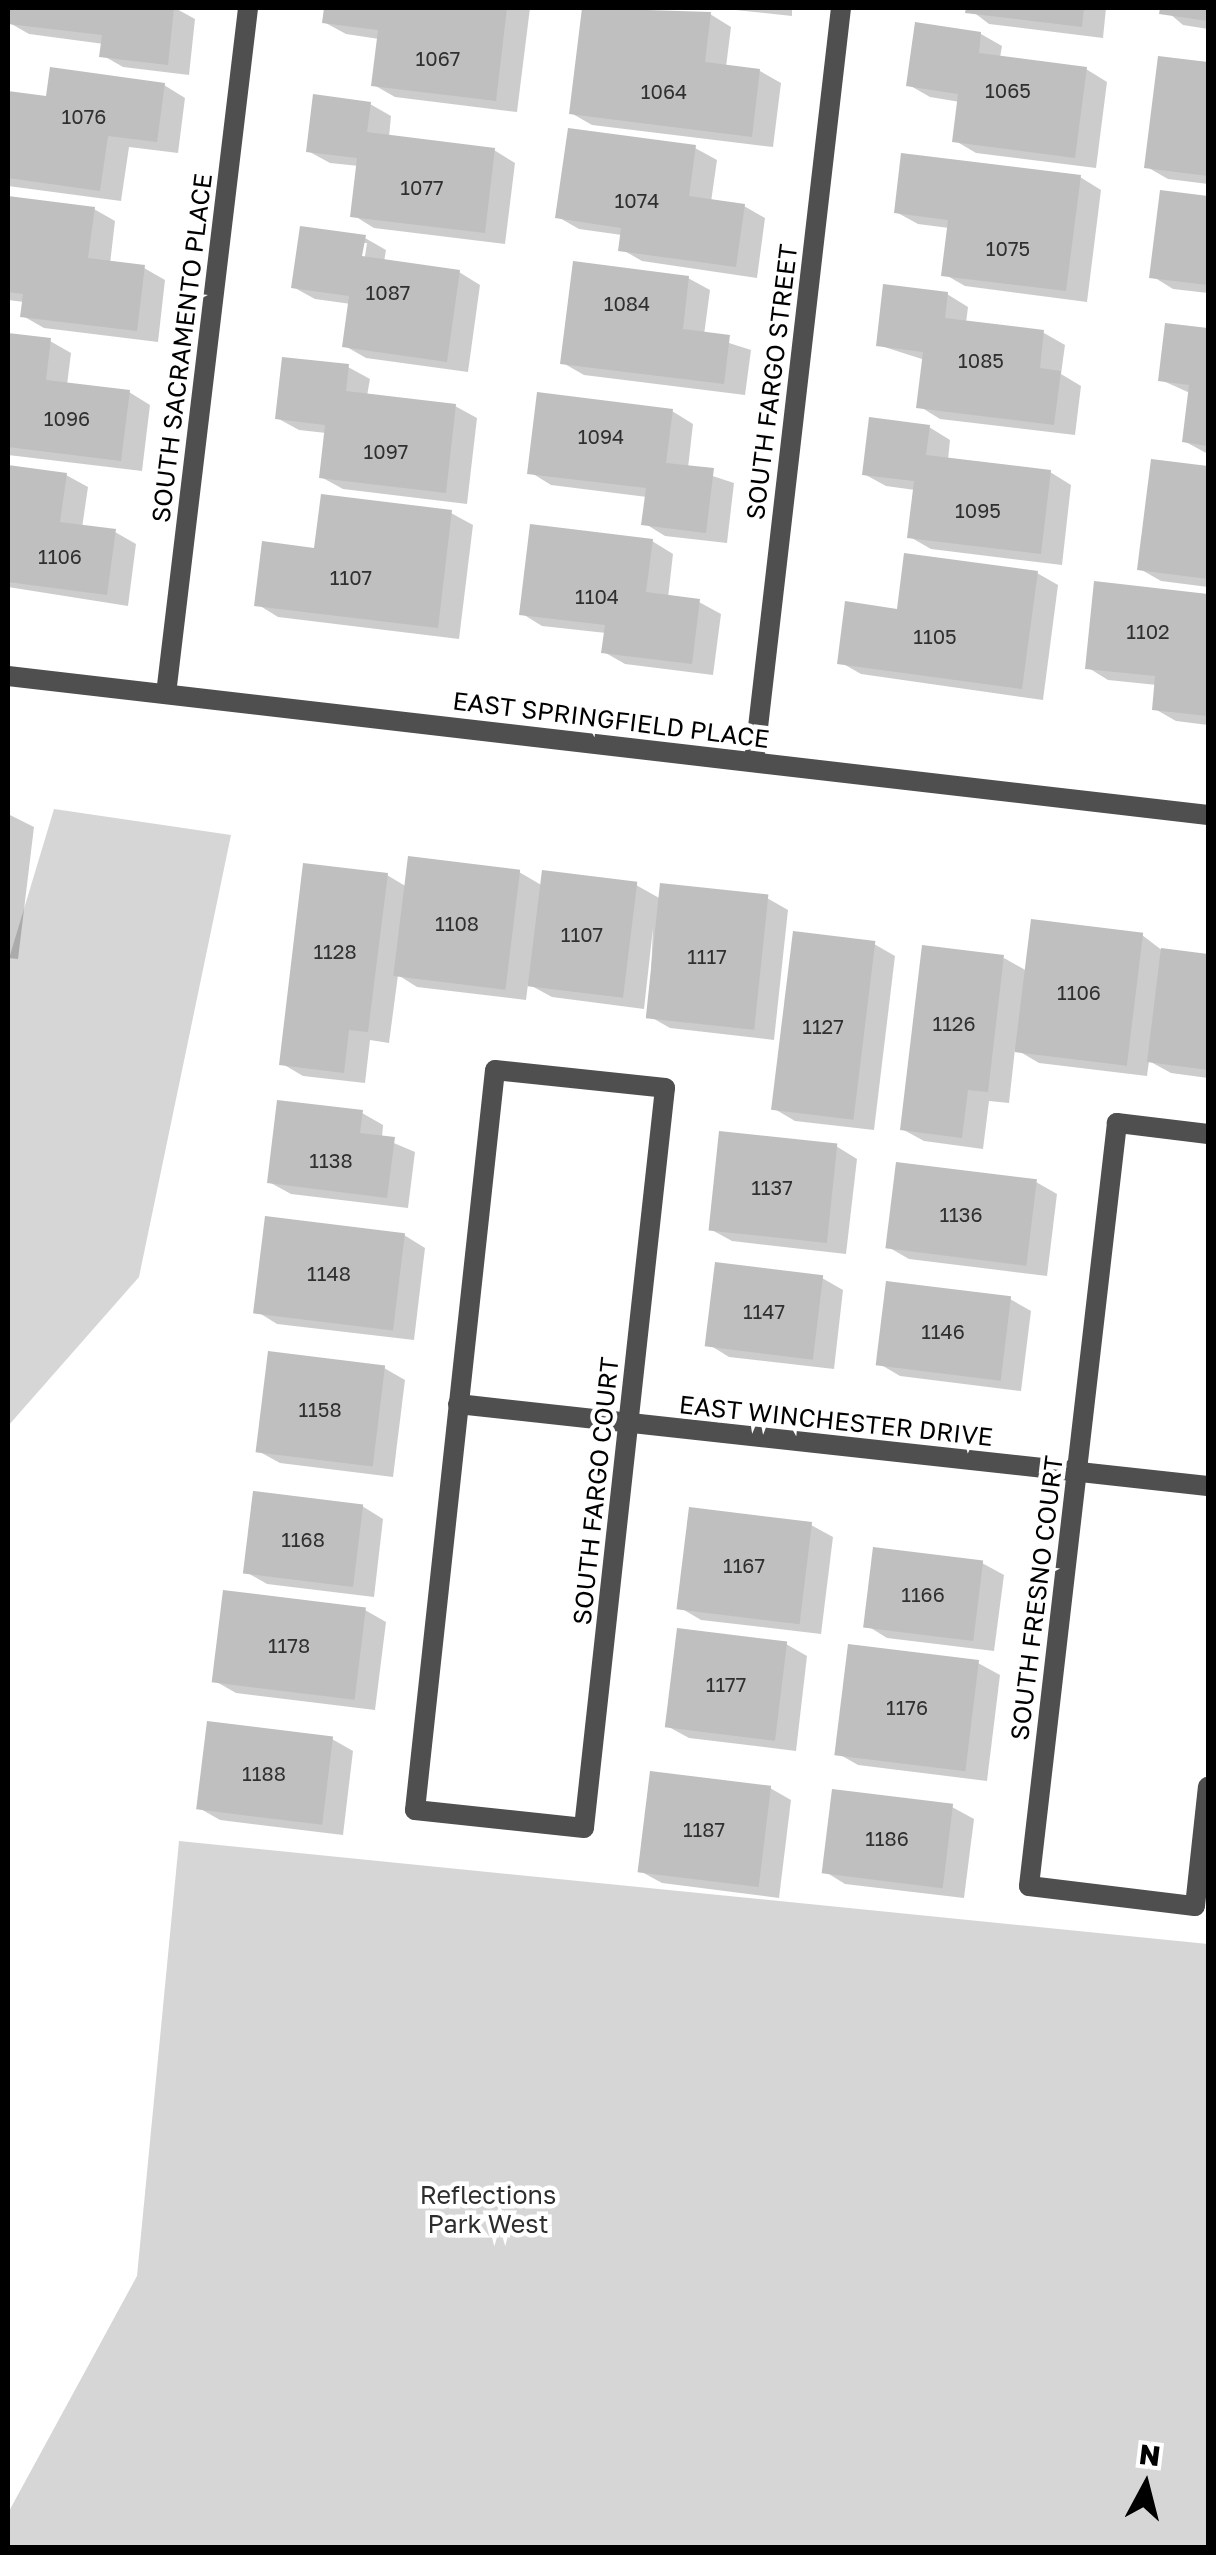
<!DOCTYPE html>
<style>
body{margin:0}
#map{position:relative;width:1216px;height:2555px;overflow:hidden;background:#fff;font-family:"Golos Text",sans-serif}
div>[style]{position:absolute}
.green>*{inset:0;background:#d6d6d6}
.shadow>*{inset:0;background:#0003}
.building>*{inset:0;background:#bfbfbf;transform-origin:0 0}
.minor>*{height:20px;margin:-10px;padding:0 10px;transform-origin:10px;border-radius:10px;background:#4f4f4f}
span{translate:-50% -50%;white-space:nowrap;text-align:center;line-height:1.15;-webkit-text-stroke:9px #fff;paint-order:stroke}
.number-label{font-size:20px;color:#303030}
.number-label span{-webkit-text-stroke-width:0}
.street-label{font-size:25px;color:#000}
.park-label{font-size:25px;color:#2d2d2d}
.frame{position:absolute;inset:0;border:10px solid #000;pointer-events:none}
.north{position:absolute;left:1096px;top:2435px;width:100px;height:100px;-webkit-text-stroke:8px #fff;paint-order:stroke;rotate:7deg;font-size:28px;font-weight:700;line-height:40px;text-align:center;color:#000}
.north::after{content:'';display:block;margin:auto;width:35px;height:45px;background:#000;clip-path:polygon(50% 0,100% 100%,50% 72%,0 100%)}
</style>
<div id="map">
<div class="green">
<div style="clip-path:polygon(54px 809px,231px 835px,139px 1277px,8px 1426px,8px 962px)"></div>
<div style="clip-path:polygon(179px 1841px,1208px 1944px,1208px 2547px,8px 2547px,8px 2513px,137px 2276px)"></div>
</div>
<div class="shadow">
<div style="clip-path:polygon(10px 8px,175px 8px,195px 19px,189px 75px,123px 67px,102px 55px,104px 44px,29px 34px,8px 22px)"></div>
<div style="clip-path:polygon(326px 8px,530px 8px,517px 112px,395px 97px,374px 85px,379px 39px,346px 34px,324px 22px)"></div>
<div style="clip-path:polygon(584px 8px,710px 14px,731px 27px,726px 67px,760px 71px,781px 83px,773px 147px,592px 125px,571px 113px)"></div>
<div style="clip-path:polygon(717px 8px,792px 8px,792px 16px)"></div>
<div style="clip-path:polygon(968px 8px,1106px 8px,1103px 38px,989px 24px)"></div>
<div style="clip-path:polygon(1163px 8px,1208px 8px,1208px 29px,1183px 25px)"></div>
<div style="clip-path:polygon(981px 34px,1002px 46px,1000px 58px,1086px 69px,1107px 82px,1096px 168px,976px 153px,954px 140px,960px 102px,930px 97px,909px 85px)"></div>
<div style="clip-path:polygon(1160px 59px,1208px 65px,1208px 184px,1168px 179px,1147px 167px)"></div>
<div style="clip-path:polygon(164px 85px,185px 98px,178px 153px,129px 147px,121px 201px,8px 186px,8px 93px,49px 98px)"></div>
<div style="clip-path:polygon(370px 104px,391px 116px,389px 137px,494px 150px,515px 163px,505px 244px,374px 228px,353px 215px,359px 166px,330px 163px,308px 151px)"></div>
<div style="clip-path:polygon(695px 148px,717px 160px,711px 202px,744px 206px,765px 218px,757px 278px,642px 261px,621px 249px,622px 235px,579px 229px,558px 217px)"></div>
<div style="clip-path:polygon(1080px 177px,1101px 190px,1087px 302px,965px 286px,944px 274px,949px 228px,918px 224px,896px 212px)"></div>
<div style="clip-path:polygon(1162px 192px,1208px 198px,1208px 293px,1173px 289px,1152px 276px)"></div>
<div style="clip-path:polygon(8px 199px,94px 209px,115px 221px,110px 264px,144px 268px,165px 280px,158px 342px,44px 328px,23px 316px,24px 302px,8px 300px)"></div>
<div style="clip-path:polygon(evenodd,365px 238px,386px 250px,384px 262px,459px 272px,480px 285px,468px 372px,366px 358px,345px 346px,351px 304px,315px 299px,293px 287px,365px 238px,362px 243px,367px 243px,363px 269px,358px 268px,362px 243px)"></div>
<div style="clip-path:polygon(688px 278px,710px 290px,704px 335px,751px 350px,745px 395px,584px 375px,563px 363px)"></div>
<div style="clip-path:polygon(947px 294px,968px 307px,966px 323px,1044px 333px,1065px 345px,1061px 374px,1081px 386px,1075px 435px,940px 419px,919px 406px,925px 360px,878px 345px)"></div>
<div style="clip-path:polygon(1168px 325px,1208px 330px,1208px 454px,1184px 441px,1190px 393px,1161px 380px)"></div>
<div style="clip-path:polygon(8px 336px,50px 341px,71px 353px,67px 385px,129px 392px,150px 405px,142px 471px,8px 455px)"></div>
<div style="clip-path:polygon(348px 367px,370px 379px,367px 396px,455px 406px,477px 418px,467px 504px,343px 489px,321px 477px,326px 433px,299px 430px,277px 418px)"></div>
<div style="clip-path:polygon(672px 411px,693px 424px,688px 468px,734px 483px,727px 543px,665px 536px,644px 523px,647px 497px,551px 485px,530px 472px)"></div>
<div style="clip-path:polygon(929px 427px,950px 440px,948px 460px,1050px 472px,1071px 485px,1062px 565px,931px 549px,910px 537px,915px 490px,886px 486px,864px 474px)"></div>
<div style="clip-path:polygon(1153px 462px,1208px 469px,1208px 587px,1161px 581px,1140px 569px)"></div>
<div style="clip-path:polygon(8px 467px,66px 475px,88px 487px,82px 528px,115px 532px,136px 544px,128px 606px,8px 587px)"></div>
<div style="clip-path:polygon(451px 513px,473px 525px,459px 639px,278px 617px,257px 604px,317px 551px)"></div>
<div style="clip-path:polygon(652px 541px,673px 554px,668px 598px,699px 602px,721px 614px,713px 675px,625px 664px,604px 652px,606px 633px,542px 626px,521px 613px)"></div>
<div style="clip-path:polygon(1037px 573px,1058px 585px,1043px 700px,861px 674px,840px 662px,899px 611px)"></div>
<div style="clip-path:polygon(1096px 584px,1208px 596px,1208px 725px,1176px 721px,1155px 709px,1157px 685px,1108px 680px,1087px 667px)"></div>
<div style="clip-path:polygon(8px 814px,34px 827px,18px 959px,8px 958px)"></div>
<div style="clip-path:polygon(519px 872px,543px 886px,636px 885px,661px 899px,767px 898px,788px 910px,774px 1040px,670px 1028px,649px 1016px,653px 928px,644px 1009px,552px 997px,528px 984px,526px 1000px,417px 987px,398px 975px,389px 1043px,370px 1040px,365px 1083px,303px 1076px,281px 1063px,387px 875px,407px 887px)"></div>
<div style="clip-path:polygon(1142px 935px,1163px 951px,1208px 957px,1208px 1078px,1171px 1073px,1149px 1061px,1147px 1076px,1039px 1063px,1015px 1049px,1009px 1103px,989px 1101px,983px 1149px,924px 1141px,902px 1129px,1004px 958px,1027px 971px)"></div>
<div style="clip-path:polygon(874px 944px,895px 956px,874px 1130px,795px 1121px,773px 1108px)"></div>
<div style="clip-path:polygon(362px 1113px,383px 1125px,382px 1138px,415px 1152px,408px 1208px,291px 1194px,269px 1182px)"></div>
<div style="clip-path:polygon(836px 1146px,857px 1159px,846px 1254px,732px 1241px,710px 1229px)"></div>
<div style="clip-path:polygon(1036px 1182px,1057px 1194px,1047px 1276px,909px 1259px,888px 1247px)"></div>
<div style="clip-path:polygon(404px 1235px,425px 1248px,414px 1340px,277px 1324px,256px 1311px)"></div>
<div style="clip-path:polygon(822px 1278px,843px 1290px,834px 1369px,729px 1357px,708px 1344px)"></div>
<div style="clip-path:polygon(1010px 1299px,1031px 1311px,1021px 1391px,900px 1376px,878px 1363px)"></div>
<div style="clip-path:polygon(384px 1368px,405px 1380px,393px 1477px,280px 1463px,258px 1451px)"></div>
<div style="clip-path:polygon(362px 1506px,383px 1519px,374px 1597px,267px 1584px,246px 1572px)"></div>
<div style="clip-path:polygon(811px 1525px,833px 1537px,821px 1634px,701px 1620px,679px 1607px)"></div>
<div style="clip-path:polygon(982px 1563px,1004px 1575px,994px 1651px,887px 1638px,866px 1625px)"></div>
<div style="clip-path:polygon(365px 1610px,386px 1622px,375px 1710px,236px 1693px,215px 1681px)"></div>
<div style="clip-path:polygon(786px 1644px,807px 1656px,796px 1751px,689px 1738px,667px 1726px)"></div>
<div style="clip-path:polygon(978px 1663px,1000px 1675px,987px 1781px,858px 1765px,837px 1753px)"></div>
<div style="clip-path:polygon(332px 1739px,353px 1751px,343px 1835px,220px 1820px,199px 1808px)"></div>
<div style="clip-path:polygon(770px 1788px,791px 1800px,779px 1898px,662px 1883px,640px 1871px)"></div>
<div style="clip-path:polygon(952px 1807px,974px 1819px,964px 1898px,845px 1884px,824px 1871px)"></div>
</div>
<div class="building">
<div style="clip-path:polygon(8px 8px,174px 8px,168px 65px,99px 57px,102px 35px,8px 24px)"></div>
<div style="clip-path:polygon(324px 8px,507px 8px,496px 101px,371px 86px,378px 30px,322px 23px)"></div>
<div style="clip-path:polygon(582px 8px,711px 12px,705px 62px,760px 69px,752px 137px,569px 114px)"></div>
<div style="clip-path:polygon(966px 8px,1084px 8px,1082px 27px,965px 13px)"></div>
<div style="clip-path:polygon(1160px 8px,1208px 8px,1208px 21px,1159px 14px)"></div>
<div style="clip-path:polygon(915px 22px,981px 32px,979px 53px,1087px 67px,1075px 158px,952px 142px,958px 94px,906px 86px)"></div>
<div style="clip-path:polygon(1158px 56px,1208px 62px,1208px 176px,1144px 168px)"></div>
<div style="clip-path:polygon(50px 67px,165px 83px,157px 142px,108px 136px,100px 191px,8px 178px,8px 91px,46px 96px)"></div>
<div style="clip-path:polygon(313px 94px,371px 102px,367px 132px,495px 148px,485px 233px,350px 217px,357px 158px,306px 152px)"></div>
<div style="clip-path:polygon(568px 128px,696px 145px,689px 196px,745px 204px,736px 267px,618px 251px,621px 228px,555px 218px)"></div>
<div style="clip-path:polygon(901px 153px,1081px 175px,1066px 291px,941px 276px,948px 220px,894px 213px)"></div>
<div style="clip-path:polygon(1160px 190px,1208px 196px,1208px 285px,1149px 278px)"></div>
<div style="clip-path:polygon(8px 196px,95px 207px,88px 258px,145px 265px,137px 331px,20px 317px,23px 294px,8px 292px)"></div>
<div style="clip-path:polygon(300px 226px,366px 235px,362px 256px,460px 270px,447px 362px,342px 347px,349px 296px,291px 288px)"></div>
<div style="clip-path:polygon(573px 261px,689px 276px,683px 329px,730px 335px,724px 384px,560px 364px)"></div>
<div style="clip-path:polygon(883px 284px,948px 292px,945px 318px,1044px 330px,1040px 368px,1061px 371px,1054px 425px,916px 408px,923px 352px,876px 346px)"></div>
<div style="clip-path:polygon(1165px 323px,1208px 328px,1208px 446px,1182px 442px,1189px 385px,1158px 381px)"></div>
<div style="clip-path:polygon(8px 333px,51px 338px,46px 380px,130px 390px,121px 461px,8px 447px)"></div>
<div style="clip-path:polygon(282px 357px,349px 364px,346px 391px,456px 404px,446px 493px,319px 478px,325px 425px,275px 419px)"></div>
<div style="clip-path:polygon(537px 392px,673px 409px,666px 463px,714px 468px,706px 533px,641px 525px,646px 488px,527px 474px)"></div>
<div style="clip-path:polygon(869px 417px,930px 425px,926px 455px,1051px 470px,1041px 554px,907px 538px,914px 481px,862px 475px)"></div>
<div style="clip-path:polygon(1151px 459px,1208px 466px,1208px 579px,1137px 570px)"></div>
<div style="clip-path:polygon(8px 465px,67px 473px,60px 522px,116px 529px,107px 595px,8px 582px)"></div>
<div style="clip-path:polygon(321px 494px,452px 510px,438px 628px,254px 606px,262px 541px,314px 548px)"></div>
<div style="clip-path:polygon(530px 524px,653px 539px,646px 592px,700px 599px,692px 664px,601px 653px,605px 625px,519px 615px)"></div>
<div style="clip-path:polygon(904px 553px,1038px 571px,1022px 689px,837px 664px,845px 601px,897px 609px)"></div>
<div style="clip-path:polygon(1094px 581px,1208px 594px,1208px 716px,1152px 710px,1155px 676px,1085px 669px)"></div>
<div style="left:408px;top:856px;width:113px;height:121px;rotate:7deg"></div>
<div style="clip-path:polygon(303px 863px,388px 873px,368px 1032px,349px 1030px,344px 1073px,279px 1065px)"></div>
<div style="left:542px;top:870px;width:96px;height:117px;rotate:7deg"></div>
<div style="left:660px;top:883px;width:109px;height:136px;rotate:6deg"></div>
<div style="left:1031px;top:919px;width:113px;height:134px;rotate:7deg"></div>
<div style="left:793px;top:931px;width:83px;height:180px;rotate:7deg"></div>
<div style="clip-path:polygon(922px 945px,1004px 955px,988px 1092px,968px 1090px,962px 1138px,900px 1130px)"></div>
<div style="clip-path:polygon(1161px 948px,1208px 954px,1208px 1070px,1147px 1062px)"></div>
<div style="clip-path:polygon(277px 1100px,363px 1110px,360px 1133px,395px 1137px,387px 1198px,267px 1183px)"></div>
<div style="left:719px;top:1131px;width:119px;height:100px;rotate:6deg"></div>
<div style="left:896px;top:1162px;width:142px;height:87px;rotate:7deg"></div>
<div style="left:265px;top:1216px;width:141px;height:98px;rotate:7deg"></div>
<div style="left:715px;top:1262px;width:109px;height:85px;rotate:7deg"></div>
<div style="left:886px;top:1281px;width:126px;height:85px;rotate:7deg"></div>
<div style="left:268px;top:1351px;width:118px;height:102px;rotate:7deg"></div>
<div style="left:253px;top:1491px;width:111px;height:83px;rotate:7deg"></div>
<div style="left:689px;top:1507px;width:124px;height:103px;rotate:7deg"></div>
<div style="left:873px;top:1547px;width:111px;height:81px;rotate:7deg"></div>
<div style="left:223px;top:1590px;width:144px;height:93px;rotate:7deg"></div>
<div style="left:677px;top:1628px;width:111px;height:100px;rotate:7deg"></div>
<div style="left:848px;top:1644px;width:132px;height:112px;rotate:7deg"></div>
<div style="left:207px;top:1721px;width:127px;height:89px;rotate:7deg"></div>
<div style="left:650px;top:1771px;width:122px;height:102px;rotate:7deg"></div>
<div style="left:832px;top:1789px;width:122px;height:85px;rotate:7deg"></div>
</div>
<div class="minor">
<div style="left:8px;top:676px;width:1208px;rotate:6.61deg"></div>
<div style="left:166px;top:694px;width:691px;rotate:-83.18deg"></div>
<div style="left:754px;top:762px;width:759px;rotate:-83.42deg"></div>
<div style="left:495px;top:1070px;width:171px;rotate:6deg"></div>
<div style="left:665px;top:1088px;width:744px;rotate:96.25deg"></div>
<div style="left:584px;top:1828px;width:170px;rotate:-173.9deg"></div>
<div style="left:415px;top:1810px;width:744px;rotate:-83.83deg"></div>
<div style="left:1208px;top:1134px;width:92px;rotate:-173.1deg"></div>
<div style="left:1117px;top:1123px;width:768px;rotate:96.58deg"></div>
<div style="left:1029px;top:1886px;width:167px;rotate:6.9deg"></div>
<div style="left:1195px;top:1906px;width:120px;rotate:-83.8deg"></div>
<div style="left:458px;top:1404px;width:754px;rotate:6.24deg"></div>
</div>
<div class="number-label">
<span style="left:438px;top:58px">1067</span>
<span style="left:1008px;top:90px">1065</span>
<span style="left:664px;top:91px">1064</span>
<span style="left:84px;top:116px">1076</span>
<span style="left:422px;top:187px">1077</span>
<span style="left:637px;top:200px">1074</span>
<span style="left:1008px;top:248px">1075</span>
<span style="left:388px;top:292px">1087</span>
<span style="left:627px;top:303px">1084</span>
<span style="left:981px;top:360px">1085</span>
<span style="left:67px;top:418px">1096</span>
<span style="left:601px;top:436px">1094</span>
<span style="left:386px;top:451px">1097</span>
<span style="left:978px;top:510px">1095</span>
<span style="left:60px;top:556px">1106</span>
<span style="left:351px;top:577px">1107</span>
<span style="left:597px;top:596px">1104</span>
<span style="left:1148px;top:631px">1102</span>
<span style="left:935px;top:636px">1105</span>
<span style="left:457px;top:923px">1108</span>
<span style="left:582px;top:934px">1107</span>
<span style="left:335px;top:951px">1128</span>
<span style="left:707px;top:956px">1117</span>
<span style="left:1079px;top:992px">1106</span>
<span style="left:954px;top:1023px">1126</span>
<span style="left:823px;top:1026px">1127</span>
<span style="left:331px;top:1160px">1138</span>
<span style="left:772px;top:1187px">1137</span>
<span style="left:961px;top:1214px">1136</span>
<span style="left:329px;top:1273px">1148</span>
<span style="left:764px;top:1311px">1147</span>
<span style="left:943px;top:1331px">1146</span>
<span style="left:320px;top:1409px">1158</span>
<span style="left:303px;top:1539px">1168</span>
<span style="left:744px;top:1565px">1167</span>
<span style="left:923px;top:1594px">1166</span>
<span style="left:289px;top:1645px">1178</span>
<span style="left:726px;top:1684px">1177</span>
<span style="left:907px;top:1707px">1176</span>
<span style="left:264px;top:1773px">1188</span>
<span style="left:704px;top:1829px">1187</span>
<span style="left:887px;top:1838px">1186</span>
</div>
<div class="street-label">
<span style="left:182px;top:348px;rotate:-83deg">SOUTH SACRAMENTO PLACE</span>
<span style="left:772px;top:382px;rotate:-83deg">SOUTH FARGO STREET</span>
<span style="left:611px;top:720px;rotate:7deg">EAST SPRINGFIELD PLACE</span>
<span style="left:836px;top:1421px;rotate:6deg">EAST WINCHESTER DRIVE</span>
<span style="left:596px;top:1491px;rotate:-84deg">SOUTH FARGO COURT</span>
<span style="left:1037px;top:1598px;rotate:-83deg">SOUTH FRESNO COURT</span>
</div>
<div class="park-label">
<span style="left:488px;top:2210px">Reflections<br>Park West</span>
</div>
<div class="frame"></div>
<div class="north">N</div>
</div>
